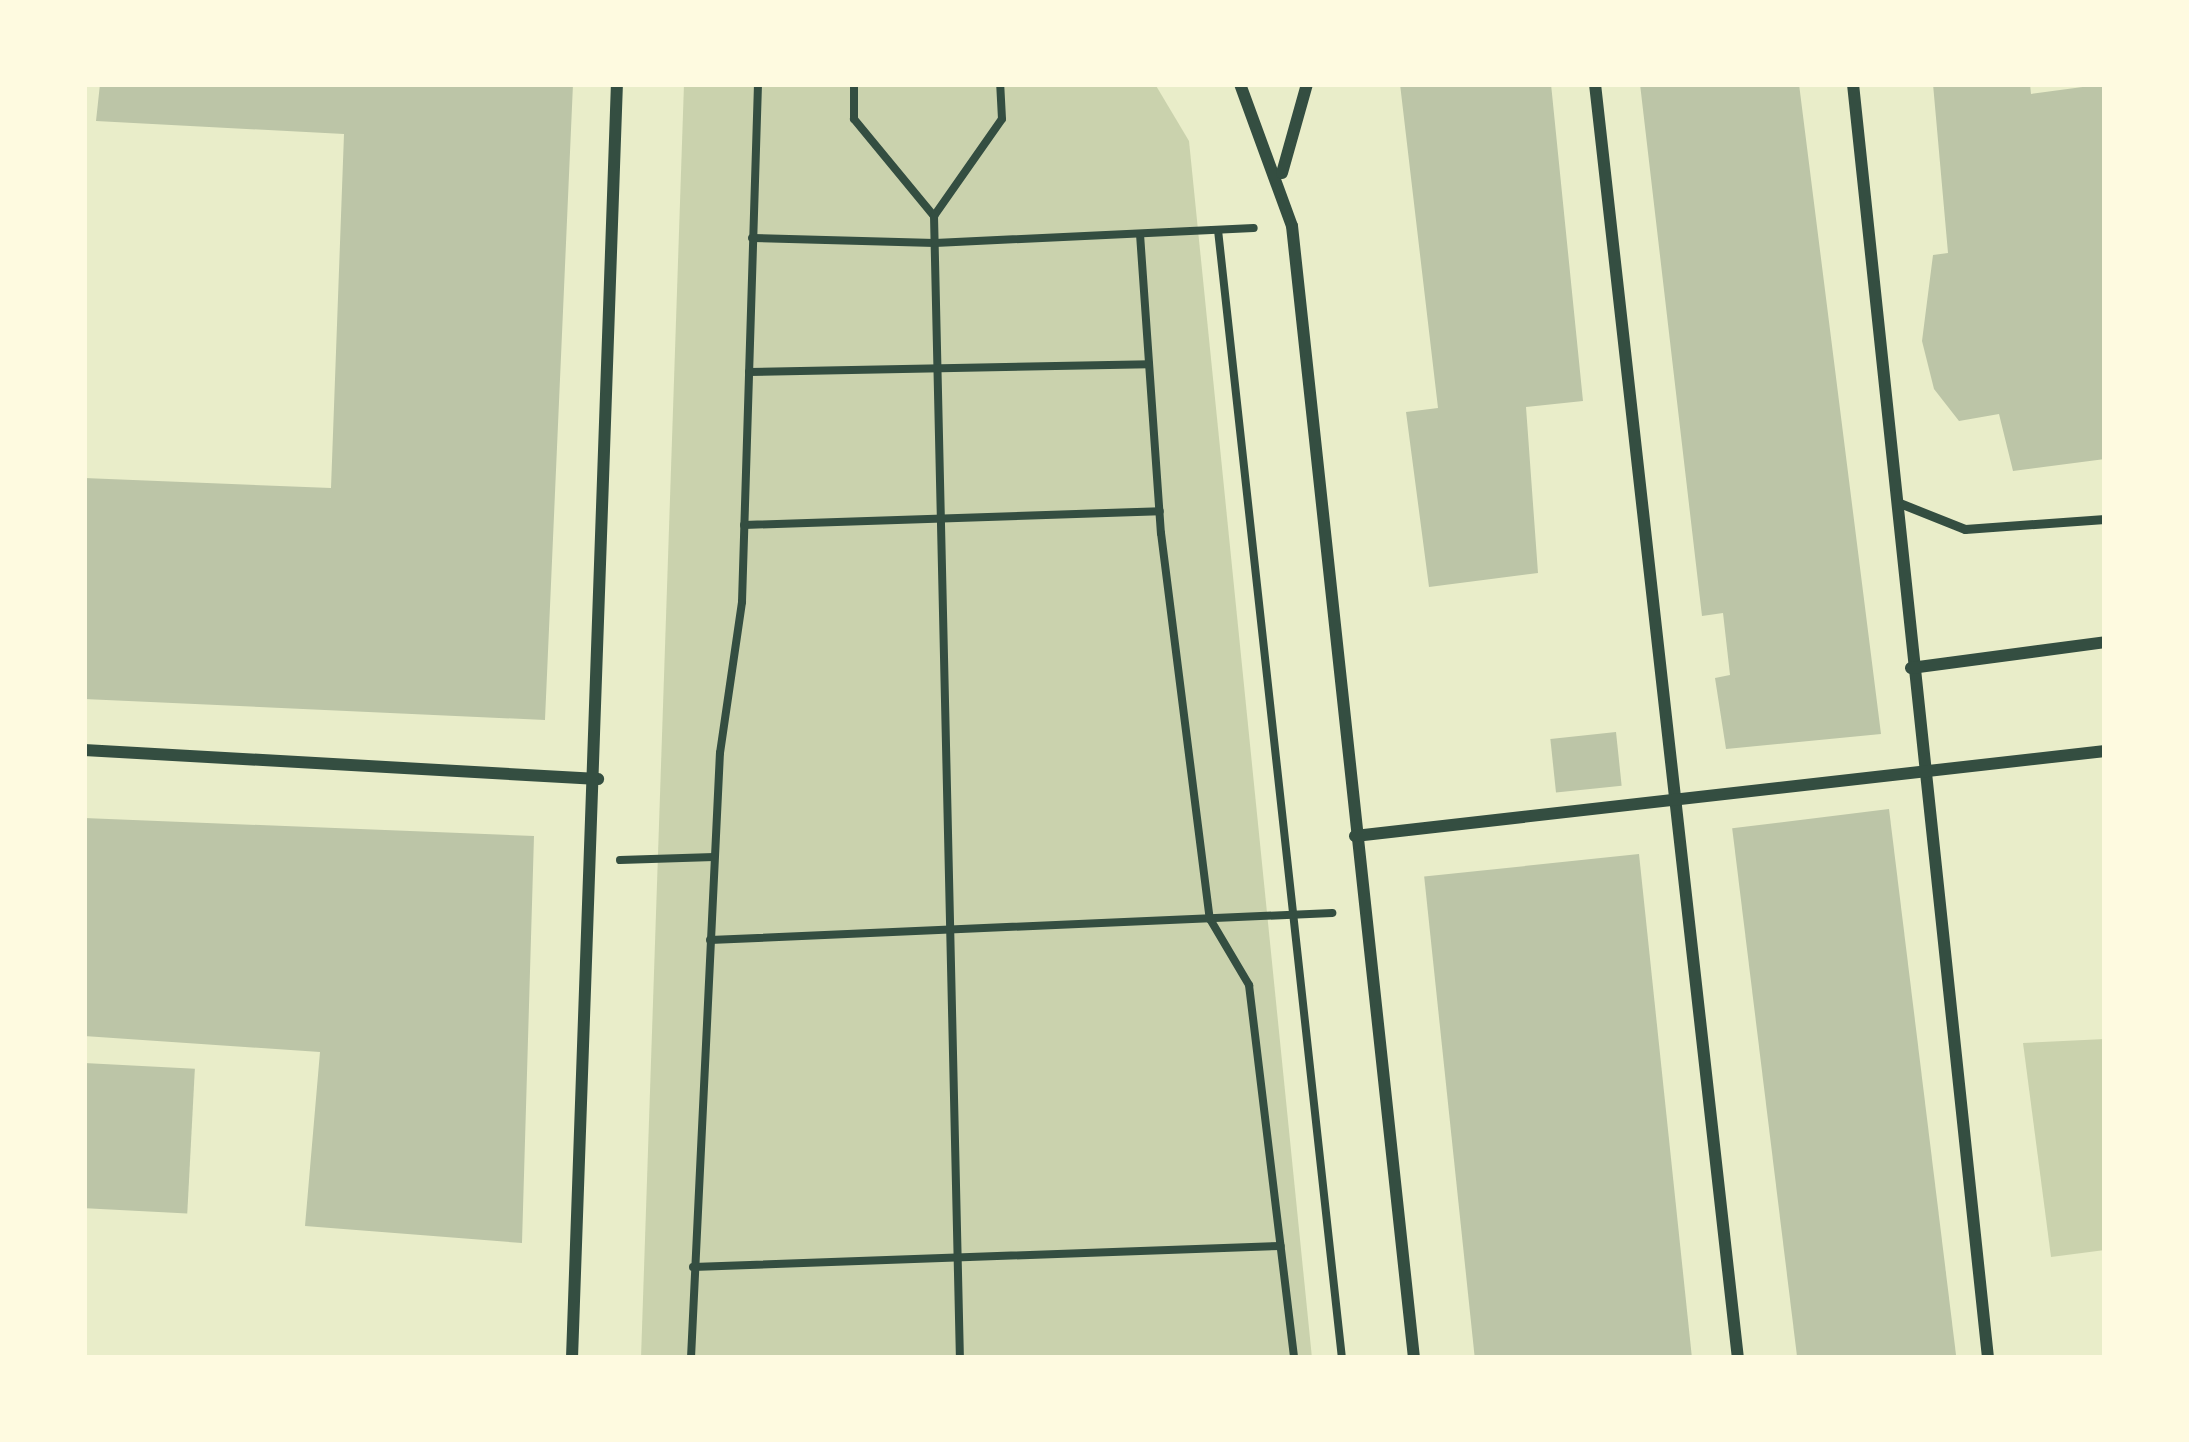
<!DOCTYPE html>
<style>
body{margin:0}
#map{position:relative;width:2189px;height:1442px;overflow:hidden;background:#e9edc9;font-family:"Archivo Narrow",sans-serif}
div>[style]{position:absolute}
.green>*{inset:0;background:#cad2ad}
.building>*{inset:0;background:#bcc5a7;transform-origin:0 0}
.path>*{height:8px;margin:-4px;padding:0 4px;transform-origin:4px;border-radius:4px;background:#344e41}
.service>*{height:9px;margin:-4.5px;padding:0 4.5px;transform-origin:4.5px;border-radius:4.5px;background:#344e41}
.minor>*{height:12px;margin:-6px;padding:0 6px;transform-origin:6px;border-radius:6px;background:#344e41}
span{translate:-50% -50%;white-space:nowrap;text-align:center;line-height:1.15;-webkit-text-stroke:12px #fefae0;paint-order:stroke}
.frame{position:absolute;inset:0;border:87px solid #fefae0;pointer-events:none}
</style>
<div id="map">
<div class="green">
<div style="clip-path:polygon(684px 84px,1155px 84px,1189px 141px,1312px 1358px,641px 1358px)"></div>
<div style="clip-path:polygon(2105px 1039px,2105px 1250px,2051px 1257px,2023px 1043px)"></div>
</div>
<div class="building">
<div style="clip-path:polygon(100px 84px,573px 84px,545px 720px,84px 699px,84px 478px,331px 488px,344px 134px,96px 121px)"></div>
<div style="clip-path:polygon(1400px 84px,1551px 84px,1583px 401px,1526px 407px,1538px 573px,1429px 587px,1406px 412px,1438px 408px)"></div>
<div style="clip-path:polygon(1640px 84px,1799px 84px,1881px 734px,1726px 749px,1715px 678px,1730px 675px,1723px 613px,1702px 616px)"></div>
<div style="clip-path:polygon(1933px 84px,2030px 84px,2031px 94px,2105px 84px,2105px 459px,2013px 471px,1999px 414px,1959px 421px,1934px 389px,1922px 341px,1933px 255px,1948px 253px)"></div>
<div style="left:1616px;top:732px;width:54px;height:66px;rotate:84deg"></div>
<div style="left:1889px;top:809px;width:553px;height:158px;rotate:83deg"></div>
<div style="clip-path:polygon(84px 818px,534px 836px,522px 1243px,305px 1226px,320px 1052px,84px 1036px)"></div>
<div style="left:1639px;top:854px;width:507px;height:216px;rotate:84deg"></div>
<div style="left:84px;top:1063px;width:111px;height:145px;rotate:3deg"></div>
</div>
<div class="path">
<div style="left:854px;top:84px;width:35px;rotate:90deg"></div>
<div style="left:854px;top:119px;width:126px;rotate:50.5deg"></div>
<div style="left:934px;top:216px;width:1142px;rotate:88.7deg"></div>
<div style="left:934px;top:216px;width:118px;rotate:-55deg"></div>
<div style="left:1002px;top:119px;width:35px;rotate:-93deg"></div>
<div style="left:1218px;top:230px;width:1135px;rotate:83.73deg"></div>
<div style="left:1140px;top:234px;width:300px;rotate:86deg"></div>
<div style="left:1161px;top:533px;width:389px;rotate:82.8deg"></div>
<div style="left:1210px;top:919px;width:77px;rotate:59.4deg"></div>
<div style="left:1249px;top:985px;width:376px;rotate:83.1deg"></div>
<div style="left:752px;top:238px;width:183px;rotate:1.6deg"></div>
<div style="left:935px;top:243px;width:319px;rotate:-2.7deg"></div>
<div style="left:749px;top:372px;width:400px;rotate:-1.1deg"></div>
<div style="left:744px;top:525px;width:416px;rotate:-1.9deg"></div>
<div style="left:620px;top:860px;width:94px;rotate:-1.8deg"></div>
<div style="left:710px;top:940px;width:623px;rotate:-2.49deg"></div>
<div style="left:693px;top:1267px;width:588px;rotate:-2.05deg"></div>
<div style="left:691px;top:1358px;width:606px;rotate:-87.26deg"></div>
<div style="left:720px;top:753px;width:153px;rotate:-81.7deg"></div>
<div style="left:742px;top:602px;width:518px;rotate:-88.23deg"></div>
</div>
<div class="service">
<div style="left:1897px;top:502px;width:73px;rotate:21.7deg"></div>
<div style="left:1965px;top:529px;width:140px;rotate:-4.1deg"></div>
</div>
<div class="minor">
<div style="left:1240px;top:84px;width:151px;rotate:69.9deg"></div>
<div style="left:1292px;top:226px;width:1139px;rotate:83.85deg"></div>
<div style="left:1595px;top:84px;width:1282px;rotate:83.6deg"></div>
<div style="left:1853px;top:84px;width:1281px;rotate:83.95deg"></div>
<div style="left:1282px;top:173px;width:92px;rotate:-74.3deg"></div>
<div style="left:1911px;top:668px;width:196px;rotate:-7.6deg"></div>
<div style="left:84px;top:750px;width:515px;rotate:3.23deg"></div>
<div style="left:1355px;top:836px;width:755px;rotate:-6.47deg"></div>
<div style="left:572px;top:1358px;width:1275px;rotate:-87.98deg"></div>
</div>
<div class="frame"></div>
</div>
